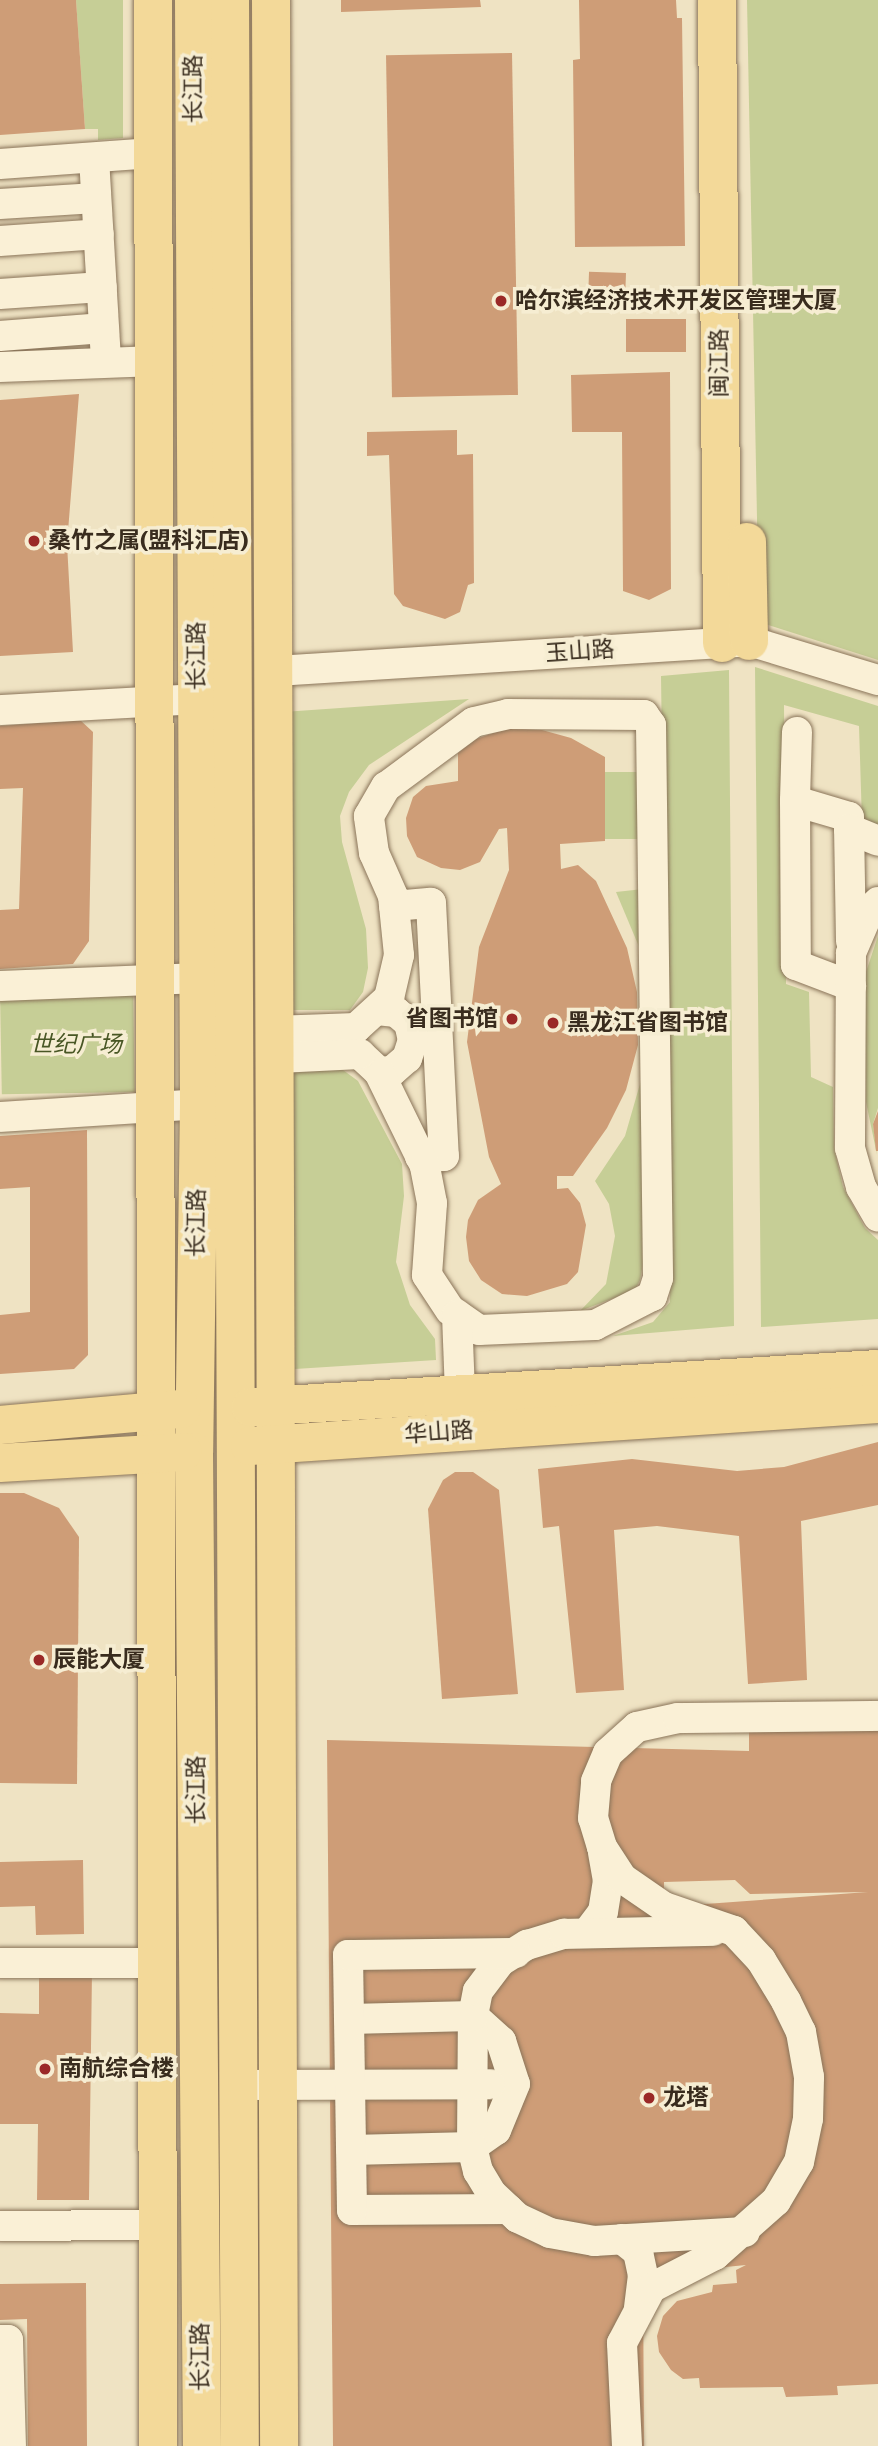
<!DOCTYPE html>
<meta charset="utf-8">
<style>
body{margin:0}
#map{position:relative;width:878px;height:2446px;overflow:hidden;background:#efe3c3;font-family:"Roboto Serif","Noto Sans SC",serif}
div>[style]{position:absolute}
.green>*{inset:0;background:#c6ce96;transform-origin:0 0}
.building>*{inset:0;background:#ce9d77;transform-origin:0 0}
.roads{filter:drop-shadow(0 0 2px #8a7459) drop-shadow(0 0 2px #8a7459)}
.minor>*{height:30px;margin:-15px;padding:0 15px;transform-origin:15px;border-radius:15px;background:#faf0d6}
.major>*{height:38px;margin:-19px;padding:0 19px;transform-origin:19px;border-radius:19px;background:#f3d999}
.dots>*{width:19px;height:19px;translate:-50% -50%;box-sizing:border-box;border:4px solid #f6edd2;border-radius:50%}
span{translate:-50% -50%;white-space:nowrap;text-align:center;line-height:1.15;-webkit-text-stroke:7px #f6edd2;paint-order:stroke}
.street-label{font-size:23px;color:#392c1e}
.poi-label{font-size:23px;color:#392c1e;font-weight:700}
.left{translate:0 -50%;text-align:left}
.right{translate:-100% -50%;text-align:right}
.park-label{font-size:23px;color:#485624;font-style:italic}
</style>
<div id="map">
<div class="green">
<div style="clip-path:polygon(76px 0,123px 0,123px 138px,98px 140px,98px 129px,85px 129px)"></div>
<div style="clip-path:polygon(747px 0,878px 0,878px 660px,759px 622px)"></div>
<div style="clip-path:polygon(755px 667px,878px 706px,878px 828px,862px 822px,859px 726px,784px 705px,786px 984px,809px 992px,811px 1077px,833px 1087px,834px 1148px,843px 1187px,865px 1228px,878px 1240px,878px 1319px,761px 1327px)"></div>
<div style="clip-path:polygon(729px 670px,734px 1326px,613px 1336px,653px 1322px,670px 1302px,661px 676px)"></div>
<div style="clip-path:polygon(469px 699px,369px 765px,349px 792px,340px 816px,342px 842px,366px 929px,368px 968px,363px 992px,350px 1010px,288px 1010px,283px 712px)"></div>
<div style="left:645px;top:772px;width:67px;height:40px;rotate:90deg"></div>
<div style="clip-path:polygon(643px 889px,645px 961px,616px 892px)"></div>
<div style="clip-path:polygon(878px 936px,878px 1108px,873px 1124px,877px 1155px,866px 1102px,864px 978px)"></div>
<div style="left:133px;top:989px;width:103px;height:133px;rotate:89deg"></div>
<div style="clip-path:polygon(289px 1070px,343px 1070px,358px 1081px,402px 1164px,404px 1196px,396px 1262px,410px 1305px,435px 1339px,436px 1360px,295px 1369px)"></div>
<div style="clip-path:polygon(644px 1070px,644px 1259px,640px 1280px,635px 1290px,580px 1311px,606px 1284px,615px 1236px,609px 1204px,595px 1181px,625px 1136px)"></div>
</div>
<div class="building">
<div style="clip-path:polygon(0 0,76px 0,85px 129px,0 135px)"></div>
<div style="clip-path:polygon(341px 0,480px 0,481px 7px,341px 12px)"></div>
<div style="clip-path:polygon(579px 0,676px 0,677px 18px,682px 18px,685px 246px,575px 247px,573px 60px,580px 59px)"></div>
<div style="left:512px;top:53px;width:342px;height:126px;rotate:89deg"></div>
<div style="left:626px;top:273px;width:35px;height:37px;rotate:92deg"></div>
<div style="left:686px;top:319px;width:33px;height:60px;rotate:90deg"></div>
<div style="clip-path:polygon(670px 372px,671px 589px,649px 600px,623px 591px,622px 432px,572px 432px,571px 375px)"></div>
<div style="clip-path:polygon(79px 394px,67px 544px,73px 652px,0 656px,0 400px)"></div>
<div style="clip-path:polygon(457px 430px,457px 455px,473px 454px,474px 583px,468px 585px,460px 612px,445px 619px,403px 606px,394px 594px,389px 455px,367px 456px,367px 432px)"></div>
<div style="clip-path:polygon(80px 720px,93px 732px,89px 941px,73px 964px,0 969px,0 910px,19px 909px,23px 788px,0 789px,0 726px)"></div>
<div style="clip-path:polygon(508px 728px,542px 730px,571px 738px,605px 757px,605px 841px,560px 844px,561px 869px,578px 865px,596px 881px,627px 948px,637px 992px,638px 1045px,626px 1090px,607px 1128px,573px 1176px,557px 1176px,557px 1189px,568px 1188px,580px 1203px,586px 1225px,578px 1272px,567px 1284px,527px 1296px,502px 1294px,481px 1280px,469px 1261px,466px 1237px,468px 1220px,478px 1200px,501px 1184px,489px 1157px,467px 1042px,479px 947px,509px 870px,507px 828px,499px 829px,480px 862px,460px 870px,441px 868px,417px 857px,407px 836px,406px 818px,413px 797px,426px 786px,458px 781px,458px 753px,476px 739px)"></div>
<div style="clip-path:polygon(878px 1111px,878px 1151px,876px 1151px,873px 1124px)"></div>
<div style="clip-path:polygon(87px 1130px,88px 1355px,74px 1369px,0 1374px,0 1315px,30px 1312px,30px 1187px,0 1189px,0 1136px)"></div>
<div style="clip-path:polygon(878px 1442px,878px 1505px,801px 1521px,807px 1680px,748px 1684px,739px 1536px,657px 1526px,614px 1530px,624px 1690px,576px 1693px,559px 1526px,543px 1528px,538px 1469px,632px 1459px,737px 1471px,784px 1467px)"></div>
<div style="clip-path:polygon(455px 1472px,473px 1472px,499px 1490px,518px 1694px,442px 1699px,428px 1509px,443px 1480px)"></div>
<div style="clip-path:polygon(0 1493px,24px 1493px,59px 1508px,79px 1537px,77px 1784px,0 1783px)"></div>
<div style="clip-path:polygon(evenodd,878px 1728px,878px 2384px,837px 2386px,838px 2395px,786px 2397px,783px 2387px,700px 2388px,699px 2378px,683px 2379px,671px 2370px,659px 2352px,657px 2336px,663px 2316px,677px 2301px,712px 2292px,713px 2285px,737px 2283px,736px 2270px,746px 2265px,643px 2275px,644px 2446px,333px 2446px,327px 1740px,749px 1751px,749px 1730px,878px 1728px,735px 1880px,750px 1894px,868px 1892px,664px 1907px,664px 1882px,735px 1880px)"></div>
<div style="clip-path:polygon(83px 1860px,84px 1934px,36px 1935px,35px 1906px,0 1907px,0 1862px)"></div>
<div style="clip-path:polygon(39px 1970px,92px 1971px,89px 2200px,37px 2200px,38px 2124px,0 2124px,0 2013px,39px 2014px)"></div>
<div style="clip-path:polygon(86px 2283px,87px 2446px,28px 2446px,27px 2319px,0 2320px,0 2284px)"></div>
</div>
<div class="roads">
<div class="minor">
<div style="left:94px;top:158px;width:203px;rotate:86.6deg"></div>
<div style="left:0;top:164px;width:153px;rotate:-4.1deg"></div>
<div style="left:0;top:204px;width:96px;rotate:-3.6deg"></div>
<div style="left:0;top:241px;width:99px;rotate:-4deg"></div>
<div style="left:0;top:294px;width:102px;rotate:-3.9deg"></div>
<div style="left:0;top:336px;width:104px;rotate:-4.4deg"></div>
<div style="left:0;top:367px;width:156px;rotate:-2.2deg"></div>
<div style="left:276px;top:671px;width:474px;rotate:-3.6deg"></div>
<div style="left:749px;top:641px;width:135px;rotate:16.8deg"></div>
<div style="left:0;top:710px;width:197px;rotate:-3.2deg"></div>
<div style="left:797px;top:732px;width:69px;rotate:91.7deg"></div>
<div style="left:795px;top:801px;width:56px;rotate:16.5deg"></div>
<div style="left:849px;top:817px;width:12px;rotate:90deg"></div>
<div style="left:795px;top:801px;width:164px;rotate:89.7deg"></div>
<div style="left:796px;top:965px;width:59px;rotate:20.9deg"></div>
<div style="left:878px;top:902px;width:13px;rotate:135deg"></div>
<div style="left:869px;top:911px;width:46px;rotate:113.2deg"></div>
<div style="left:851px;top:953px;width:195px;rotate:90.3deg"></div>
<div style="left:850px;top:1148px;width:41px;rotate:74.2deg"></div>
<div style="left:861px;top:1187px;width:34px;rotate:60deg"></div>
<div style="left:394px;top:906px;width:37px;rotate:-5deg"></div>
<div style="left:431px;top:903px;width:253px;rotate:87.1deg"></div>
<div style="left:444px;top:1156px;width:24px;rotate:178deg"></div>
<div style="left:851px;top:941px;width:112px;rotate:-91deg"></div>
<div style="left:849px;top:829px;width:31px;rotate:22deg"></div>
<div style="left:0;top:986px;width:198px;rotate:-2.3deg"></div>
<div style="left:377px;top:1010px;width:19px;rotate:6deg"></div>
<div style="left:396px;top:1012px;width:17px;rotate:40deg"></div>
<div style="left:409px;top:1023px;width:17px;rotate:77deg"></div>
<div style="left:413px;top:1040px;width:19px;rotate:108deg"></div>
<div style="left:407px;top:1058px;width:20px;rotate:139deg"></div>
<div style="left:392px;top:1071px;width:13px;rotate:176deg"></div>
<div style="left:274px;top:1031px;width:82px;rotate:-2.1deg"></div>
<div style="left:356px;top:1028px;width:45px;rotate:-42.3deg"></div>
<div style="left:389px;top:998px;width:44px;rotate:-76.9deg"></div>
<div style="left:399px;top:955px;width:59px;rotate:-95.8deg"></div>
<div style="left:393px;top:896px;width:47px;rotate:-113.8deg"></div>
<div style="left:374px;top:853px;width:37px;rotate:-98deg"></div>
<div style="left:369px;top:816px;width:34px;rotate:-60deg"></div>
<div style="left:386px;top:787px;width:109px;rotate:-36.5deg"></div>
<div style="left:474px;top:722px;width:35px;rotate:-13deg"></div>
<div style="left:508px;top:714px;width:136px;rotate:0.4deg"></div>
<div style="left:644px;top:715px;width:12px;rotate:55deg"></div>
<div style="left:651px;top:725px;width:553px;rotate:89.27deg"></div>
<div style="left:658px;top:1278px;width:19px;rotate:108deg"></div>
<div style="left:652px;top:1296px;width:64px;rotate:153deg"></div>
<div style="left:595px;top:1325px;width:116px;rotate:177.5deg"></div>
<div style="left:479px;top:1330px;width:35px;rotate:-145deg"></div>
<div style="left:450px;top:1310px;width:42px;rotate:-123.3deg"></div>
<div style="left:427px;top:1275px;width:72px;rotate:-86deg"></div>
<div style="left:432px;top:1203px;width:38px;rotate:-101deg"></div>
<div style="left:425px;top:1166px;width:105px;rotate:-116.1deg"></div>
<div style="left:379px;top:1072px;width:26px;rotate:-137deg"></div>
<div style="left:360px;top:1054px;width:82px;rotate:177.2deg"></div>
<div style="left:0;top:1117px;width:199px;rotate:-3.7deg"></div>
<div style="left:457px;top:1315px;width:78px;rotate:87.8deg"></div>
<div style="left:587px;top:1933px;width:26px;rotate:-53deg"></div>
<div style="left:603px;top:1912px;width:31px;rotate:-81deg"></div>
<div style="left:608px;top:1881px;width:29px;rotate:-100deg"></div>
<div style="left:0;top:1963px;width:156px"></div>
<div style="left:473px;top:2016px;width:38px;rotate:42deg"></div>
<div style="left:501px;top:2041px;width:45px;rotate:72deg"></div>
<div style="left:515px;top:2084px;width:50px;rotate:112.4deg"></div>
<div style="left:496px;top:2130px;width:29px;rotate:145deg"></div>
<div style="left:472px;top:2147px;width:131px;rotate:-89.6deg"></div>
<div style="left:349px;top:2019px;width:124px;rotate:-1.4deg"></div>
<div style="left:473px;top:2016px;width:25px;rotate:-79deg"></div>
<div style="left:478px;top:1991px;width:38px;rotate:-53deg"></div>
<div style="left:501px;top:1961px;width:31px;rotate:-32deg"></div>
<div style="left:527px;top:1945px;width:39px;rotate:-17deg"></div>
<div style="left:564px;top:1934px;width:149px;rotate:-1.2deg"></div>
<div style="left:256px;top:2085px;width:234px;rotate:-0.2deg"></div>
<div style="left:351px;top:2150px;width:121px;rotate:-1.4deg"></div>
<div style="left:472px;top:2147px;width:25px;rotate:76deg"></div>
<div style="left:478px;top:2171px;width:27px;rotate:59deg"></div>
<div style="left:492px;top:2194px;width:35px;rotate:43deg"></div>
<div style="left:518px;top:2218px;width:35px;rotate:25deg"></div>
<div style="left:550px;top:2233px;width:45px;rotate:10.3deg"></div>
<div style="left:594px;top:2241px;width:151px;rotate:-3.4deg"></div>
<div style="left:508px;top:2209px;width:156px;rotate:179.6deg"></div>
<div style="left:352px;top:2210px;width:255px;rotate:-90.9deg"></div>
<div style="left:348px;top:1955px;width:168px;rotate:-0.7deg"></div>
<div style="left:0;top:2226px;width:157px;rotate:-0.4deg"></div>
<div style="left:622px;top:2239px;width:21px;rotate:39deg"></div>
<div style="left:638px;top:2252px;width:24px;rotate:78deg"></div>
<div style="left:643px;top:2275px;width:34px;rotate:97deg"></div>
<div style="left:0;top:2340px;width:8px"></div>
<div style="left:8px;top:2340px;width:106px;rotate:88.4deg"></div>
<div style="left:627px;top:2446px;width:103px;rotate:-92.8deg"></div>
<div style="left:622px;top:2343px;width:62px;rotate:-62.2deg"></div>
<div style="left:651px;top:2288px;width:72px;rotate:-27.3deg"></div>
<div style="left:715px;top:2255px;width:81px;rotate:-41.5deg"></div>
<div style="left:776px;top:2201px;width:45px;rotate:-59.5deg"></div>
<div style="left:799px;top:2162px;width:44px;rotate:-78.2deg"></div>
<div style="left:808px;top:2119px;width:42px;rotate:-88.6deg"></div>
<div style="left:809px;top:2077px;width:46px;rotate:-100.1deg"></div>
<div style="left:801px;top:2032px;width:34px;rotate:-116deg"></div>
<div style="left:786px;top:2001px;width:48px;rotate:-121.4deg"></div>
<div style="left:761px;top:1960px;width:40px;rotate:-133deg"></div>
<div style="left:734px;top:1931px;width:74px;rotate:-161.1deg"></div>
<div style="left:664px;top:1907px;width:51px;rotate:-145.4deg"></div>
<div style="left:622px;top:1878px;width:37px;rotate:-123deg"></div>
<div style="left:602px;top:1847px;width:30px;rotate:-107deg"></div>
<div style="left:593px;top:1818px;width:37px;rotate:-85deg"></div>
<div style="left:596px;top:1781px;width:30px;rotate:-67deg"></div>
<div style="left:608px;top:1753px;width:39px;rotate:-42deg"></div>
<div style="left:637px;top:1727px;width:42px;rotate:-12.4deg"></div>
<div style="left:678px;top:1718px;width:200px;rotate:-0.6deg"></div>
</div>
<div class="major">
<div style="left:153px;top:0;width:2446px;rotate:89.88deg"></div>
<div style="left:194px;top:0;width:1104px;rotate:89.74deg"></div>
<div style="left:199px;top:1104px;width:348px;rotate:90.8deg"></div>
<div style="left:194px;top:1452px;width:994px;rotate:89.54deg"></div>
<div style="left:230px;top:0;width:2446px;rotate:89.77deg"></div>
<div style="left:271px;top:0;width:2446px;rotate:89.81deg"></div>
<div style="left:717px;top:0;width:643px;rotate:89.55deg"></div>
<div style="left:747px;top:542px;width:99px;rotate:88.8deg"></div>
<div style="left:251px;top:1407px;width:628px;rotate:-3.47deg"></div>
<div style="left:0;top:1425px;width:182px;rotate:-5.1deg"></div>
<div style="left:250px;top:1446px;width:629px;rotate:-3.83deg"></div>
<div style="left:0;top:1463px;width:183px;rotate:-3.4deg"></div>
</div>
</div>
<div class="dots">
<div style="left:501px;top:301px;background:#9a2927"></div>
<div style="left:34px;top:541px;background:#9a2927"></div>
<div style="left:512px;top:1019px;background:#9a2927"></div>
<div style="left:553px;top:1023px;background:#9a2927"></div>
<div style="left:39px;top:1660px;background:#9a2927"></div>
<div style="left:45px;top:2069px;background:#9a2927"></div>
<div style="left:649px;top:2098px;background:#9a2927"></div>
</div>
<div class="street-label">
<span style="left:194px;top:89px;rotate:-90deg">长江路</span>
<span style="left:720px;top:363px;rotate:-90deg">闽江路</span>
<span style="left:580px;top:652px;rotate:-4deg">玉山路</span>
<span style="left:197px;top:656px;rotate:-90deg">长江路</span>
<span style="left:197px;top:1223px;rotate:-89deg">长江路</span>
<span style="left:439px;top:1433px;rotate:-4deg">华山路</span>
<span style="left:197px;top:1790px;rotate:-90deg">长江路</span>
<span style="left:201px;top:2357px;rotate:-90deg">长江路</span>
</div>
<div class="poi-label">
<span class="left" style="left:515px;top:301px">哈尔滨经济技术开发区管理大厦</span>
<span class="left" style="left:48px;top:541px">桑竹之属(盟科汇店)</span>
<span class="right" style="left:498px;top:1019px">省图书馆</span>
<span class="left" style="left:567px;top:1023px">黑龙江省图书馆</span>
<span class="left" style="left:53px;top:1660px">辰能大厦</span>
<span class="left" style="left:59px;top:2069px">南航综合楼</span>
<span class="left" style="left:663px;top:2098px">龙塔</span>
</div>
<div class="park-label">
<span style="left:76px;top:1045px">世纪广场</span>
</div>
</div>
